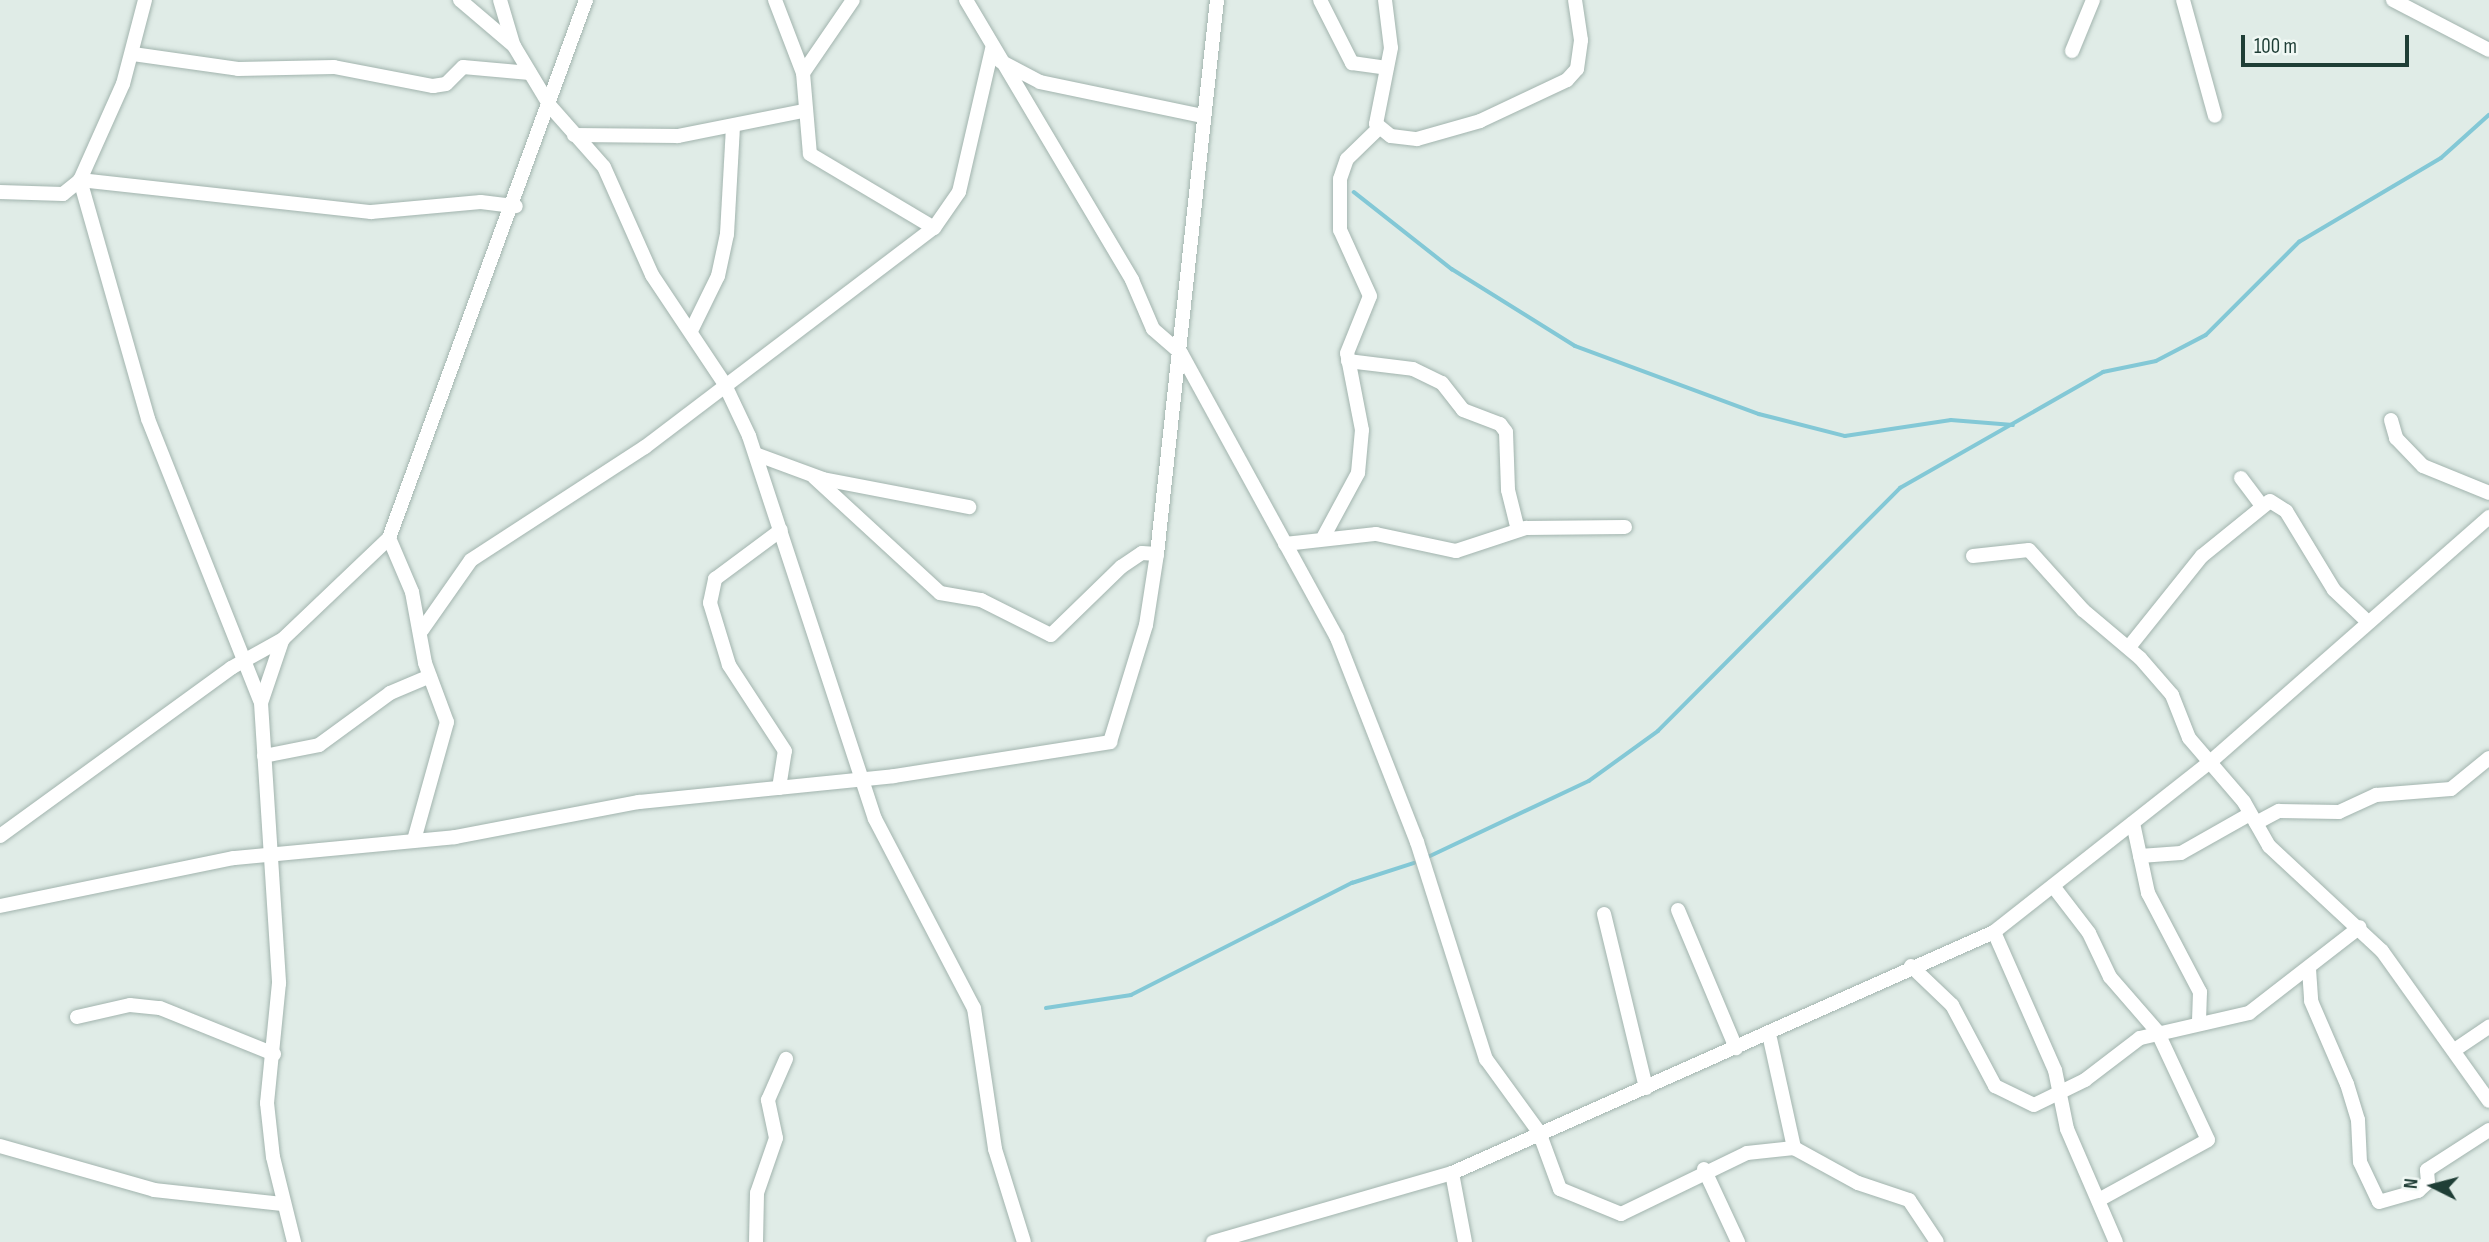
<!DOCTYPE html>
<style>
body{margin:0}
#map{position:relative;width:2489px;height:1242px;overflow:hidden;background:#e0ece7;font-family:"Sofia Sans Condensed",sans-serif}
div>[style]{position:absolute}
.stream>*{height:3.5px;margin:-1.75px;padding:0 1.75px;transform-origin:1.75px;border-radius:1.75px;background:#83c8d6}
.roads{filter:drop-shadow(0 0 2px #a2b4ae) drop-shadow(0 0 2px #a2b4ae)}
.street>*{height:14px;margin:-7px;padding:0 7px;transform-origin:7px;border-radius:7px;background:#fff}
span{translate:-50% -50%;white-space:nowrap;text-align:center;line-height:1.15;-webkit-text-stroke:5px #f0f8f4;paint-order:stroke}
.north{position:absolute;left:2398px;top:1151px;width:70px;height:70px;-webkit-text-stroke:5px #f0f8f4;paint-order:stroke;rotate:276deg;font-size:19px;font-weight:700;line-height:28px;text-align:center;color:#1f3e36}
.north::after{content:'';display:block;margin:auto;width:24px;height:32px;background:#1f3e36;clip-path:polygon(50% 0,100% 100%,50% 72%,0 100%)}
.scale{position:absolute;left:2241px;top:35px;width:168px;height:32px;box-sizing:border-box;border:4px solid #1f3e36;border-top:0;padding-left:9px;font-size:21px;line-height:24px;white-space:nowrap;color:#1f3e36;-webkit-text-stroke:5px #f0f8f4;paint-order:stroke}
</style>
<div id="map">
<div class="stream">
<div style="left:1354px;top:192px;width:125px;rotate:38.2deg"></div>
<div style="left:1452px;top:269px;width:145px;rotate:32deg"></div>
<div style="left:1575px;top:346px;width:196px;rotate:20.3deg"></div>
<div style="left:1759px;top:414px;width:89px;rotate:14.3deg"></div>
<div style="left:1845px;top:436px;width:107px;rotate:-8.6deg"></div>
<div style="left:1951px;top:420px;width:62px;rotate:4.6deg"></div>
<div style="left:1428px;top:857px;width:178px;rotate:-25.3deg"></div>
<div style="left:1589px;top:781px;width:85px;rotate:-35.9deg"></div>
<div style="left:1658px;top:731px;width:343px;rotate:-45.1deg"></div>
<div style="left:1900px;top:488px;width:234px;rotate:-29.7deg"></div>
<div style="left:2103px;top:372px;width:54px;rotate:-11.7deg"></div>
<div style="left:2156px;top:361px;width:56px;rotate:-27.5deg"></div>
<div style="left:2206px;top:335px;width:132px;rotate:-45deg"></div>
<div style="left:2299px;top:242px;width:165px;rotate:-30.6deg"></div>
<div style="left:2441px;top:158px;width:64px;rotate:-41.9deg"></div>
<div style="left:1046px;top:1008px;width:86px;rotate:-8.7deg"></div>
<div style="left:1131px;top:995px;width:248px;rotate:-26.9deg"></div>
<div style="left:1352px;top:883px;width:65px;rotate:-17.9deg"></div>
</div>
<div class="roads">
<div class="street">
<div style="left:460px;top:0;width:71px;rotate:40.4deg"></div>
<div style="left:514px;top:46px;width:70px;rotate:59deg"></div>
<div style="left:550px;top:106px;width:81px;rotate:48.5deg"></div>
<div style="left:604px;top:167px;width:118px;rotate:66deg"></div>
<div style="left:652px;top:275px;width:130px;rotate:56.3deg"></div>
<div style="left:724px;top:383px;width:59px;rotate:64.7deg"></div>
<div style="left:749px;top:436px;width:403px;rotate:71.8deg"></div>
<div style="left:875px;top:819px;width:213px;rotate:62.4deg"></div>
<div style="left:974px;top:1008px;width:143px;rotate:81.5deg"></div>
<div style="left:995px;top:1149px;width:97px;rotate:72.7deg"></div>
<div style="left:500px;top:0;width:46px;rotate:73.5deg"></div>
<div style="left:775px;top:0;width:78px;rotate:69deg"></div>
<div style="left:803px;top:73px;width:81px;rotate:85.1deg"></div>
<div style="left:810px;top:154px;width:144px;rotate:30.8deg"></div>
<div style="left:966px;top:0;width:326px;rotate:59.3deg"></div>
<div style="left:1132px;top:280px;width:53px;rotate:66.8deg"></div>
<div style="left:1153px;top:329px;width:37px;rotate:41deg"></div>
<div style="left:1181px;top:353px;width:325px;rotate:61.3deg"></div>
<div style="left:1337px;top:638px;width:219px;rotate:68.6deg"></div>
<div style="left:1417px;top:842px;width:228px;rotate:72.4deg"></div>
<div style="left:1486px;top:1059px;width:90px;rotate:54deg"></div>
<div style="left:1539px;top:1132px;width:61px;rotate:69.8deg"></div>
<div style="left:1560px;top:1189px;width:66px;rotate:22.3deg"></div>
<div style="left:1621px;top:1214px;width:140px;rotate:-25.8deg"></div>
<div style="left:1747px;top:1153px;width:47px;rotate:-6.1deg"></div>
<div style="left:1794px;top:1148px;width:73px;rotate:28.7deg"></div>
<div style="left:1858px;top:1183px;width:54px;rotate:18.4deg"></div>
<div style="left:1909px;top:1200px;width:50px;rotate:56.3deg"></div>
<div style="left:1320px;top:0;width:71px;rotate:63.1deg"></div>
<div style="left:1352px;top:63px;width:35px;rotate:8deg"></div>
<div style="left:1385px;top:0;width:48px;rotate:82.9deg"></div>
<div style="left:1391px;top:48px;width:77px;rotate:101.2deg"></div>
<div style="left:1376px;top:124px;width:19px;rotate:39deg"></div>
<div style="left:1391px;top:136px;width:26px;rotate:7deg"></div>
<div style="left:1417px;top:139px;width:66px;rotate:-15.9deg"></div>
<div style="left:1480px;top:121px;width:96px;rotate:-25.2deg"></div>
<div style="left:1567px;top:80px;width:15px;rotate:-48deg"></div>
<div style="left:1577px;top:69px;width:29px;rotate:-82deg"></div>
<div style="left:1581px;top:40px;width:40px;rotate:-98.5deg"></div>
<div style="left:2183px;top:0;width:120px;rotate:74.6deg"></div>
<div style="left:2393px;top:0;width:108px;rotate:27.5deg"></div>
<div style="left:2072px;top:51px;width:55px;rotate:-67.6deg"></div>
<div style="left:133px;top:54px;width:106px;rotate:8.1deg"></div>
<div style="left:238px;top:69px;width:96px;rotate:-1.2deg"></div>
<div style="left:334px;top:67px;width:101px;rotate:10.9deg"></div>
<div style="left:433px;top:86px;width:13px;rotate:-9deg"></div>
<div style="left:446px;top:84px;width:24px;rotate:-45deg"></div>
<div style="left:463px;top:67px;width:67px;rotate:5.1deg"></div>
<div style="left:1000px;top:61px;width:45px;rotate:27.7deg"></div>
<div style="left:1040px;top:82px;width:167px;rotate:11.8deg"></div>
<div style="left:803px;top:73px;width:88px;rotate:-55.6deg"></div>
<div style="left:574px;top:135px;width:104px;rotate:0.6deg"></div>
<div style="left:678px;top:136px;width:127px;rotate:-11.3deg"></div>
<div style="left:80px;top:180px;width:248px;rotate:74.1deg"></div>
<div style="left:148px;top:419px;width:303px;rotate:68.3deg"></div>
<div style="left:80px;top:180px;width:293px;rotate:6.3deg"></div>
<div style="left:371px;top:212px;width:110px;rotate:-5.2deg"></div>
<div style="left:481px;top:202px;width:35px;rotate:7deg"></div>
<div style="left:0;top:192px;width:63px;rotate:1.8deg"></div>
<div style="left:63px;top:194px;width:22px;rotate:-39deg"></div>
<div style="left:80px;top:180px;width:105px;rotate:-65.9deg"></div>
<div style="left:123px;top:84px;width:87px;rotate:-75.3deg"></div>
<div style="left:691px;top:331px;width:61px;rotate:-63.9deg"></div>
<div style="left:718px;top:276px;width:43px;rotate:-77.9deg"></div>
<div style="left:727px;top:234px;width:108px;rotate:-86.8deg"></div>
<div style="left:1348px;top:361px;width:65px;rotate:7deg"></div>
<div style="left:1413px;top:369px;width:32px;rotate:26deg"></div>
<div style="left:1442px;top:383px;width:34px;rotate:52deg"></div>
<div style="left:1463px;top:410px;width:40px;rotate:21deg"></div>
<div style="left:1500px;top:424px;width:10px;rotate:53deg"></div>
<div style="left:1506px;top:432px;width:58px;rotate:88deg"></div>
<div style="left:1508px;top:490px;width:41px;rotate:76deg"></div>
<div style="left:2391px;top:420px;width:19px;rotate:74deg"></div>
<div style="left:2396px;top:438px;width:39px;rotate:46deg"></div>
<div style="left:2423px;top:466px;width:71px;rotate:22.2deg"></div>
<div style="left:758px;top:455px;width:69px;rotate:20.3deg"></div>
<div style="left:823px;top:479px;width:149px;rotate:10.9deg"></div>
<div style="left:814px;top:477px;width:171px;rotate:42.6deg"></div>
<div style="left:940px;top:593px;width:42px;rotate:9.7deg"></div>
<div style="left:981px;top:600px;width:78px;rotate:26.6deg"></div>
<div style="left:1051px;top:635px;width:98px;rotate:-44.2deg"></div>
<div style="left:1121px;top:567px;width:25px;rotate:-34deg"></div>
<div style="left:1142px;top:553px;width:15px;rotate:4deg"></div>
<div style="left:2241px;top:478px;width:31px;rotate:53deg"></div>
<div style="left:1324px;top:536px;width:72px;rotate:-61.6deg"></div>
<div style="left:1358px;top:473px;width:43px;rotate:-84.7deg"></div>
<div style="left:1362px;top:430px;width:78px;rotate:-101deg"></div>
<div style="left:1347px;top:353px;width:61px;rotate:-68deg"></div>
<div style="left:1370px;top:296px;width:72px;rotate:-114.4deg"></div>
<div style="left:1340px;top:230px;width:51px;rotate:-90deg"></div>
<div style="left:1340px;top:179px;width:21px;rotate:-71deg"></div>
<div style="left:1347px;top:159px;width:43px;rotate:-44.1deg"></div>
<div style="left:389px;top:538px;width:59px;rotate:66.9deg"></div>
<div style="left:412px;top:592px;width:72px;rotate:79.6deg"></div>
<div style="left:425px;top:663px;width:63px;rotate:69.6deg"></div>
<div style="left:447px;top:722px;width:123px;rotate:105.6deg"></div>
<div style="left:1285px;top:544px;width:92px;rotate:-6.3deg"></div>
<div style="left:1376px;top:534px;width:82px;rotate:12deg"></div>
<div style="left:1456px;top:551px;width:74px;rotate:-18.2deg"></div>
<div style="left:1526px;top:528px;width:99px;rotate:-0.6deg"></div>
<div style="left:1973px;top:556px;width:56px;rotate:-6.1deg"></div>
<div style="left:2029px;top:550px;width:81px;rotate:48deg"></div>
<div style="left:2083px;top:610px;width:75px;rotate:40.1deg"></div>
<div style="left:2140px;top:658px;width:49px;rotate:49.1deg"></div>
<div style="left:2172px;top:695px;width:46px;rotate:68.4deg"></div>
<div style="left:2189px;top:738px;width:84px;rotate:49.3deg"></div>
<div style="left:2244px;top:802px;width:51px;rotate:60.4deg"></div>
<div style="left:2269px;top:846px;width:154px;rotate:42.9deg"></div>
<div style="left:2382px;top:951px;width:184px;rotate:54.5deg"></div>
<div style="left:422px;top:630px;width:85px;rotate:-55deg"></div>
<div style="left:471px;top:560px;width:207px;rotate:-33deg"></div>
<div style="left:645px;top:447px;width:363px;rotate:-37.2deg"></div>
<div style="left:934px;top:228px;width:44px;rotate:-55.2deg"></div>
<div style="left:959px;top:192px;width:147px;rotate:-77deg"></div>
<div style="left:282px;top:641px;width:65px;rotate:108.7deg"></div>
<div style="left:261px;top:703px;width:281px;rotate:86.3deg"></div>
<div style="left:279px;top:983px;width:121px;rotate:95.7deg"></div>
<div style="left:267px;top:1103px;width:54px;rotate:83.7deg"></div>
<div style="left:273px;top:1157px;width:88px;rotate:76.1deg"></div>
<div style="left:2129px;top:647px;width:117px;rotate:-51.3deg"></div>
<div style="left:2202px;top:556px;width:87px;rotate:-39deg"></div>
<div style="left:2270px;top:501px;width:19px;rotate:32deg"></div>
<div style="left:2286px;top:511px;width:92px;rotate:58.7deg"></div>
<div style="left:2334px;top:590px;width:47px;rotate:43.3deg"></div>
<div style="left:264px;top:756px;width:56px;rotate:-11.3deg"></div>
<div style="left:319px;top:745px;width:88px;rotate:-36.2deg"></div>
<div style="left:390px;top:693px;width:43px;rotate:-23deg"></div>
<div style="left:779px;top:788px;width:37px;rotate:-81deg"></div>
<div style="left:785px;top:751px;width:103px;rotate:-123.1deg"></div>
<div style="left:729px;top:665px;width:65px;rotate:-107deg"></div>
<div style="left:710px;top:603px;width:25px;rotate:-78deg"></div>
<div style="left:715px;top:579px;width:82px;rotate:-36.6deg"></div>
<div style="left:2133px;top:823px;width:72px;rotate:77.9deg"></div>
<div style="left:2148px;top:893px;width:112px;rotate:62.3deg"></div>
<div style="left:2200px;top:992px;width:30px;rotate:92deg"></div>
<div style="left:2256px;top:823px;width:26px;rotate:-28deg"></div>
<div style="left:2279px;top:811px;width:60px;rotate:1deg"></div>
<div style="left:2339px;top:812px;width:41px;rotate:-24.7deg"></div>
<div style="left:2376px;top:795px;width:75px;rotate:-4.6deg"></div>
<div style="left:2451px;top:789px;width:49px;rotate:-39.2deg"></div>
<div style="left:0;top:836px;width:286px;rotate:-36deg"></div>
<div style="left:231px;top:668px;width:60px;rotate:-29.1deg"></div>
<div style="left:283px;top:639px;width:146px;rotate:-43.6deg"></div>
<div style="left:389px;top:538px;width:573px;rotate:-69.89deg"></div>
<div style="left:2140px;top:856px;width:41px;rotate:-4.2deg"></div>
<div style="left:2181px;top:853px;width:79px;rotate:-29.5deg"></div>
<div style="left:2053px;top:886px;width:59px;rotate:52.5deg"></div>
<div style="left:2089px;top:933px;width:49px;rotate:64.5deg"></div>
<div style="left:2110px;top:977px;width:72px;rotate:49deg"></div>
<div style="left:2157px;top:1031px;width:120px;rotate:64.9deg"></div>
<div style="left:2208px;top:1140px;width:124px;rotate:151.2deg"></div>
<div style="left:0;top:906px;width:239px;rotate:-11.6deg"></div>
<div style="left:234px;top:858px;width:222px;rotate:-5.4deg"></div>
<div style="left:455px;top:837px;width:187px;rotate:-10.8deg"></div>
<div style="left:639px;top:802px;width:256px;rotate:-5.8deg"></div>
<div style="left:894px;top:776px;width:219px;rotate:-8.9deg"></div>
<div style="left:1110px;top:742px;width:122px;rotate:-72.9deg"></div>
<div style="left:1146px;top:625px;width:72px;rotate:-81.2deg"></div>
<div style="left:1157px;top:554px;width:557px;rotate:-83.82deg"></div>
<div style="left:1678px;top:910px;width:150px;rotate:67.2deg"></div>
<div style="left:1604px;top:914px;width:179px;rotate:76.4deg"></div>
<div style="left:1994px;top:932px;width:151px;rotate:66.2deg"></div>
<div style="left:2055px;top:1070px;width:60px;rotate:78.5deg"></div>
<div style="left:2067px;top:1129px;width:123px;rotate:66.6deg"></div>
<div style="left:1911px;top:966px;width:57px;rotate:43.6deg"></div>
<div style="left:1952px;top:1005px;width:92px;rotate:62deg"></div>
<div style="left:1995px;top:1086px;width:43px;rotate:26deg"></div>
<div style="left:2034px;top:1105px;width:57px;rotate:-26.1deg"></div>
<div style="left:2085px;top:1080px;width:69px;rotate:-37.4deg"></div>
<div style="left:2140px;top:1038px;width:112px;rotate:-12.9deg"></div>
<div style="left:2249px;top:1013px;width:140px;rotate:-37.8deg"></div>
<div style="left:2309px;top:969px;width:32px;rotate:86deg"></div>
<div style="left:2311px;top:1001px;width:90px;rotate:66.6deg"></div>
<div style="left:2347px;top:1084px;width:38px;rotate:73deg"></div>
<div style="left:2358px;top:1120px;width:42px;rotate:87.3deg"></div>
<div style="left:2360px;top:1162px;width:44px;rotate:64.6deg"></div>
<div style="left:2379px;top:1202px;width:41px;rotate:-15.8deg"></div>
<div style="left:2418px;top:1191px;width:13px;rotate:-42deg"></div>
<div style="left:2428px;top:1182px;width:12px;rotate:-95deg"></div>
<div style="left:2427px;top:1170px;width:74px;rotate:-32.8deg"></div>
<div style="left:77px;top:1017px;width:54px;rotate:-12.8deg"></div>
<div style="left:130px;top:1005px;width:30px;rotate:6deg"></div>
<div style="left:160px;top:1008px;width:123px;rotate:22deg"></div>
<div style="left:1769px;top:1034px;width:117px;rotate:77.6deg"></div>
<div style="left:2456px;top:1049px;width:40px;rotate:-34deg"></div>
<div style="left:0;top:1146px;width:160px;rotate:15.9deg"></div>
<div style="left:154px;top:1190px;width:129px;rotate:6.2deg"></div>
<div style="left:1704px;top:1169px;width:81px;rotate:65deg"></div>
<div style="left:1452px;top:1173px;width:70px;rotate:79.3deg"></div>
<div style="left:756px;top:1242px;width:49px;rotate:-88.8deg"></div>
<div style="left:757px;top:1193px;width:58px;rotate:-70.9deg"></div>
<div style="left:776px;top:1138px;width:39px;rotate:-102deg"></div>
<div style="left:768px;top:1100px;width:45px;rotate:-66.3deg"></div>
<div style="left:1213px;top:1242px;width:249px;rotate:-16.1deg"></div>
<div style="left:1452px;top:1173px;width:593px;rotate:-23.97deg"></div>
<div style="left:1994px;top:932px;width:273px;rotate:-38.2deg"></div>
<div style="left:2209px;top:763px;width:373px;rotate:-41.3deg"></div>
</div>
</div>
<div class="north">N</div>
<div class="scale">100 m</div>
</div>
